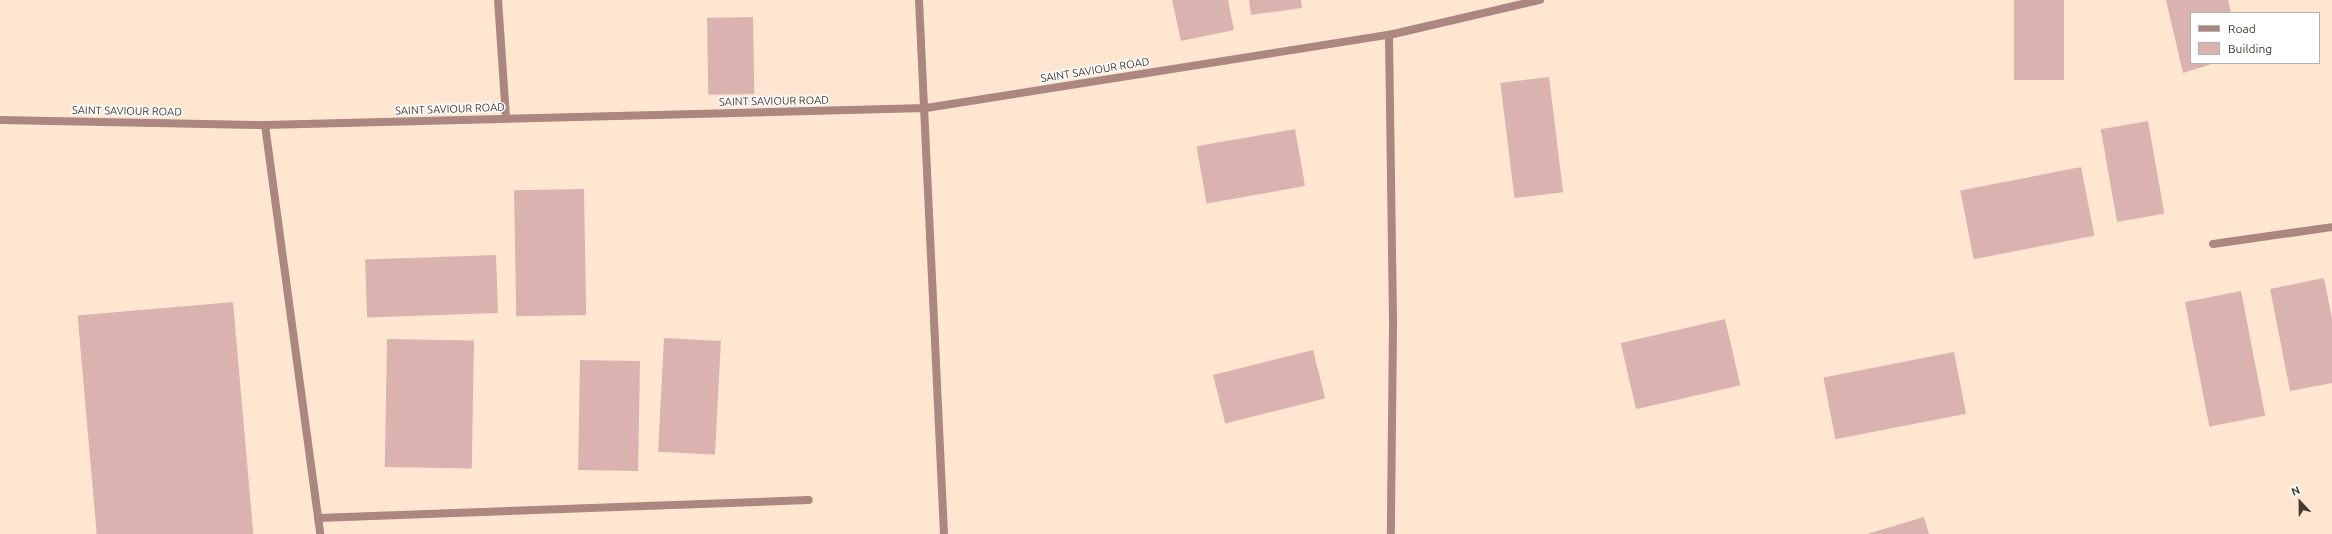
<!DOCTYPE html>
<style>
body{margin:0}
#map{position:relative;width:2332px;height:534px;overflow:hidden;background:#fee6d1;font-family:Ubuntu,sans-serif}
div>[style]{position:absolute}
.building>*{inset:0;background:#dab3b0;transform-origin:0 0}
.minor>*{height:8px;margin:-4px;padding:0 4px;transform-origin:4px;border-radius:4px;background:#ac8681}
.tertiary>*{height:8px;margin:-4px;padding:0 4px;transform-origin:4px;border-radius:4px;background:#ac8681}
span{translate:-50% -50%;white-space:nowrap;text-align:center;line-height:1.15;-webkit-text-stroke:3px #fff;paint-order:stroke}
.street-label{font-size:11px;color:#433a31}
.legend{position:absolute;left:2190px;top:12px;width:130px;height:52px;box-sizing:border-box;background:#fff;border:1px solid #b4b0ad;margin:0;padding:5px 7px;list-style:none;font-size:12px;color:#433a31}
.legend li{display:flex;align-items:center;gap:8px;height:20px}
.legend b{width:20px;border:1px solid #b4b0ad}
.north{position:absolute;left:2280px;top:482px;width:40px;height:40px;-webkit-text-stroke:3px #fff;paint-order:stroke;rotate:338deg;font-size:11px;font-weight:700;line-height:16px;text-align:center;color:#433a31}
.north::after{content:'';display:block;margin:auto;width:14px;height:18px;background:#433a31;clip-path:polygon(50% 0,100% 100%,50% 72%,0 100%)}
</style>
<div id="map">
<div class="building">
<div style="clip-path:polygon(1172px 0,1228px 0,1234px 30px,1181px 41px)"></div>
<div style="clip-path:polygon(1249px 0,1301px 0,1302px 8px,1251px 15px)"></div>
<div style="left:2014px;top:0;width:50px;height:80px"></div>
<div style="clip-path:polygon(2166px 0,2228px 0,2231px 13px,2191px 13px,2191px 63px,2215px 63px,2183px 73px)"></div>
<div style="left:753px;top:17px;width:77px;height:46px;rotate:89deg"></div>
<div style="left:1549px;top:77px;width:116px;height:49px;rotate:83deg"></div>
<div style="left:2148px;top:121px;width:94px;height:48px;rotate:80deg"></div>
<div style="left:1295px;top:129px;width:58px;height:100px;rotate:80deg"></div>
<div style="left:2081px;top:167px;width:70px;height:123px;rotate:79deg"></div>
<div style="left:584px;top:189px;width:126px;height:70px;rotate:89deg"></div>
<div style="left:496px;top:255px;width:58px;height:131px;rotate:88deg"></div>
<div style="clip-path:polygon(2324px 278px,2332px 319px,2332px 383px,2290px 391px,2270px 289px)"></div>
<div style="left:2241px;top:291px;width:127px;height:57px;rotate:79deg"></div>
<div style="left:233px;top:302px;width:233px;height:156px;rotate:85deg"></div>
<div style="left:1725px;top:319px;width:68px;height:107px;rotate:77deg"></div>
<div style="left:664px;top:338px;width:57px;height:114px;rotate:3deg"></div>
<div style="left:387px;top:339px;width:87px;height:128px;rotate:1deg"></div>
<div style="left:1313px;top:350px;width:50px;height:103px;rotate:76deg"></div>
<div style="left:1954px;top:352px;width:63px;height:133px;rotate:79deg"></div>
<div style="left:580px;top:360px;width:60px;height:110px;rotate:1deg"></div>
<div style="clip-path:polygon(1924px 517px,1929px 534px,1867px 534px)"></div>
</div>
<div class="minor">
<div style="left:498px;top:0;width:118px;rotate:86.1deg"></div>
<div style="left:919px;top:0;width:535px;rotate:87.32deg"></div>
<div style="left:1389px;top:35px;width:291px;rotate:89.2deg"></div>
<div style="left:1393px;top:326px;width:208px;rotate:90.6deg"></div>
<div style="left:265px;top:125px;width:413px;rotate:82.3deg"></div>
<div style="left:2213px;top:244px;width:120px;rotate:-8.1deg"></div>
<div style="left:318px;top:518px;width:491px;rotate:-2.1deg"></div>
</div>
<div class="tertiary">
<div style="left:0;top:120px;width:265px;rotate:1.1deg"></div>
<div style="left:265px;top:125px;width:661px;rotate:-1.47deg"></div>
<div style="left:926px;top:108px;width:469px;rotate:-9deg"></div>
<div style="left:1389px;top:35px;width:155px;rotate:-13.1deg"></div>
</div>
<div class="street-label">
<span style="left:1095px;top:70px;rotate:-9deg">SAINT SAVIOUR ROAD</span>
<span style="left:774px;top:101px;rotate:-1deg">SAINT SAVIOUR ROAD</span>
<span style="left:450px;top:109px;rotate:-2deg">SAINT SAVIOUR ROAD</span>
<span style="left:127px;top:111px;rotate:1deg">SAINT SAVIOUR ROAD</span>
</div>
<ul class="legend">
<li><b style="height:5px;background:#ac8681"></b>Road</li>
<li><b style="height:11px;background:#dab3b0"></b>Building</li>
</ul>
<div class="north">N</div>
</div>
